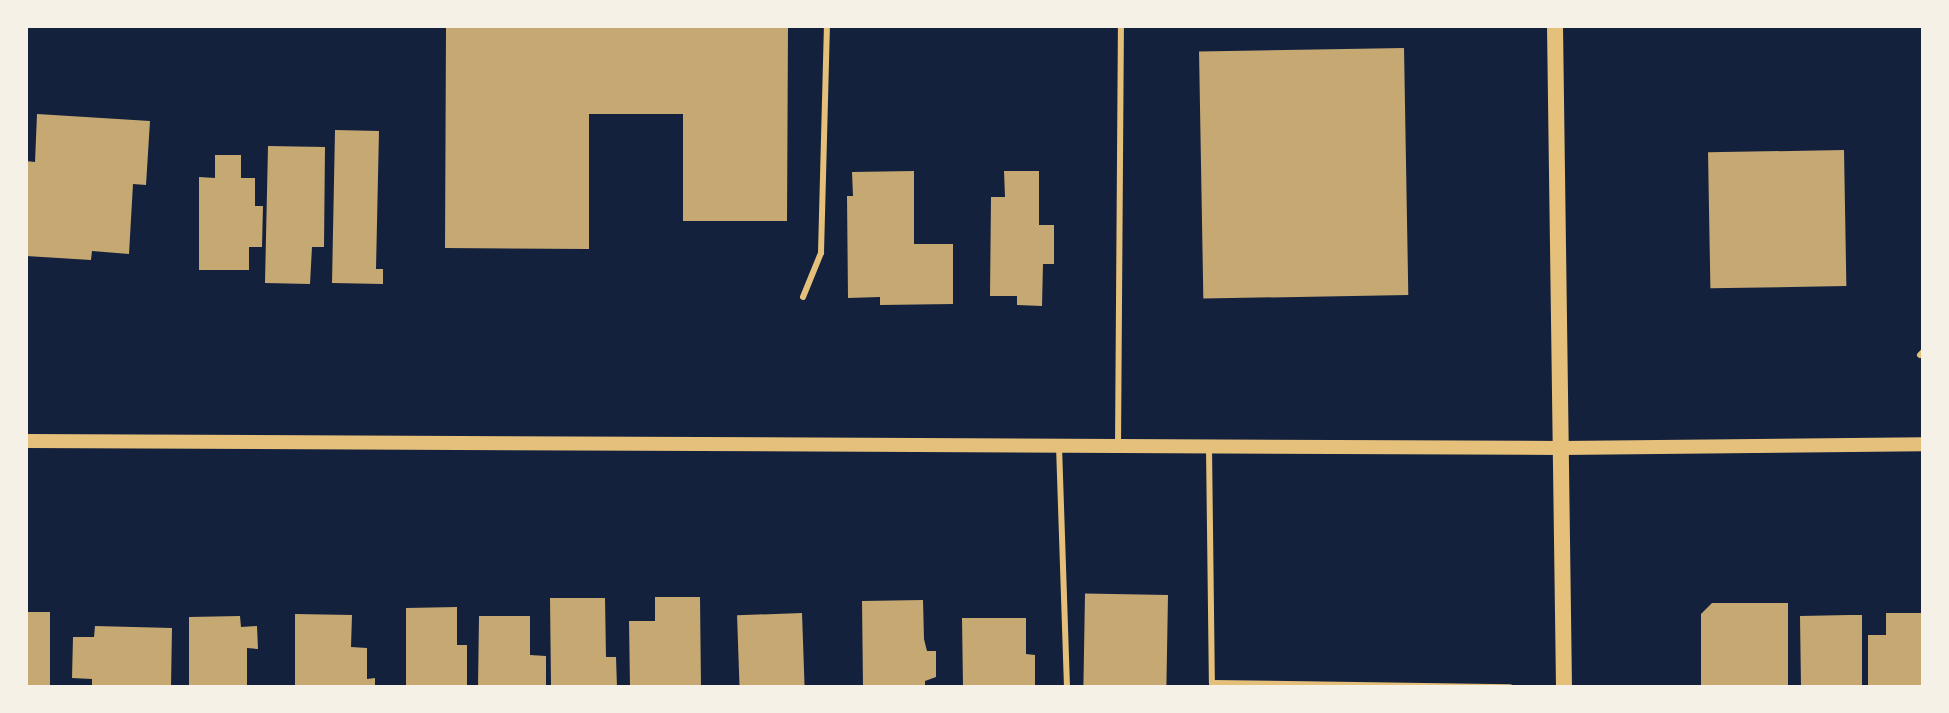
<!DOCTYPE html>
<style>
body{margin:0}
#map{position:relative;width:1949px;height:713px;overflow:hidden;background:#14213d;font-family:Inter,sans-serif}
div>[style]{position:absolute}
.building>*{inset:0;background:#c6a872;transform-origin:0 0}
.service>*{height:6px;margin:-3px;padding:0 3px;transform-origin:3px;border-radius:3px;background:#e5c07b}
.tertiary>*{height:14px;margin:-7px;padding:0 7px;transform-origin:7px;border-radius:7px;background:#e5c07b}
.secondary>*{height:16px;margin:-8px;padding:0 8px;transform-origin:8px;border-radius:8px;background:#e5c07b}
span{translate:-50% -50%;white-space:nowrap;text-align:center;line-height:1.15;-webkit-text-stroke:8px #f6f1e7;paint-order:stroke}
.frame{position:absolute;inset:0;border:28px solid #f6f1e7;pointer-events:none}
</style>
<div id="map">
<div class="building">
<div style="clip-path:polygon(446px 26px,788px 26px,787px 221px,683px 221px,683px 114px,589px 114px,589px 249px,445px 248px)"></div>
<div style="left:1404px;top:48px;width:247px;height:205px;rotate:89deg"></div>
<div style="clip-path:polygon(37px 114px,150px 121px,146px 185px,133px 184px,129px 254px,92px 251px,91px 260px,26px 256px,26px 161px,35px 162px)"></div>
<div style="clip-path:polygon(335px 130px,379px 131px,376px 269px,383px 269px,383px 284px,332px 283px)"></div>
<div style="clip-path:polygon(268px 146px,325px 147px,324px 247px,312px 247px,310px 284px,265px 283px)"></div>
<div style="left:1844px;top:150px;width:136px;height:136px;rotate:89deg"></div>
<div style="clip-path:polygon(215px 155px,241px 155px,241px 178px,255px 178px,255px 206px,263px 206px,262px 247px,249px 247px,249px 270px,199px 270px,199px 177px,215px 178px)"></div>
<div style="clip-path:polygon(914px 171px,914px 244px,953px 244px,953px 304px,880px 305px,880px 297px,848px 298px,847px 196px,853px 196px,852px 172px)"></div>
<div style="clip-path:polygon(1004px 171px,1039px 171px,1039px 225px,1054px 225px,1054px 264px,1043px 264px,1042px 306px,1017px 305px,1017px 296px,990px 296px,991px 197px,1005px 197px)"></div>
<div style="left:1168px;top:595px;width:92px;height:83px;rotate:91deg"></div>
<div style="clip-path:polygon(655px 597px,700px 597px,701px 687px,630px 687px,629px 621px,655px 621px)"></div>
<div style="clip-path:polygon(550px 598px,605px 598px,606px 657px,616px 657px,617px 687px,551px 687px)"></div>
<div style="clip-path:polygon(923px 600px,924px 639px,927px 651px,936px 651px,936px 677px,925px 681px,925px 687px,863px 687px,862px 601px)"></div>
<div style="clip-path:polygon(1712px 603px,1788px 603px,1788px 687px,1701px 687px,1701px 614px)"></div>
<div style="clip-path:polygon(457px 607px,457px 645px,467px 645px,467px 687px,406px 687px,406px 608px)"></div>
<div style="left:26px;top:612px;width:24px;height:75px"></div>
<div style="left:802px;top:613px;width:74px;height:65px;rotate:88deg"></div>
<div style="clip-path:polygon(1886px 613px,1922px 613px,1923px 687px,1868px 687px,1868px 635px,1886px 635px)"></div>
<div style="clip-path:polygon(295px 614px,352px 615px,351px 647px,367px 648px,367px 679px,375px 678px,375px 687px,295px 687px)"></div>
<div style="clip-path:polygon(1849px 615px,1862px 615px,1862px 687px,1801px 687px,1800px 616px)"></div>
<div style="clip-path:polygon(240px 616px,241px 627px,257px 626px,258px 649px,247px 648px,247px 687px,189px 687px,189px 617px)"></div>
<div style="clip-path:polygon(479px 616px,530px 616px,530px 655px,546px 656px,546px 687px,478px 687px)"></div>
<div style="clip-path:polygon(962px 618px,1026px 618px,1026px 654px,1035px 655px,1035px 685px,963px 687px)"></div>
<div style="clip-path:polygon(95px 626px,172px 628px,171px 687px,92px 687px,92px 679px,72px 678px,73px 637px,94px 637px)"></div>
</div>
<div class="service">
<div style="left:803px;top:297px;width:48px;rotate:-67.8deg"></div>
<div style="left:821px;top:253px;width:227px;rotate:-88.5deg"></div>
<div style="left:1920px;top:355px;width:4px;rotate:-45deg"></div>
<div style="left:1059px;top:446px;width:241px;rotate:88.1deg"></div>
<div style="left:1118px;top:446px;width:420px;rotate:-89.6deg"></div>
<div style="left:1209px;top:447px;width:236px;rotate:89.3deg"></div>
<div style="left:1212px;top:683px;width:298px;rotate:0.8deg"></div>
</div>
<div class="tertiary">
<div style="left:26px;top:441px;width:1535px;rotate:0.26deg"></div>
<div style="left:1561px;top:448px;width:362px;rotate:-0.6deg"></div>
</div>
<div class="secondary">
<div style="left:1555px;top:26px;width:661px;rotate:89.22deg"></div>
</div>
<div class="frame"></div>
</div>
